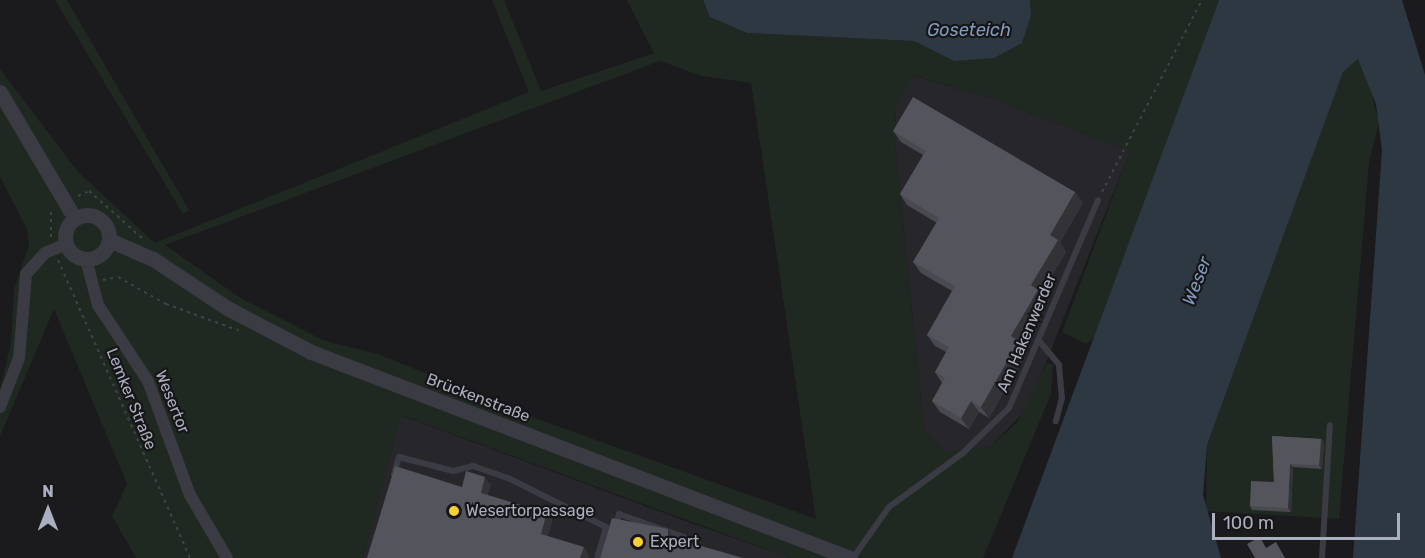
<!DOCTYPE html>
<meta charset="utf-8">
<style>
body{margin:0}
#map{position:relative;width:1425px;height:558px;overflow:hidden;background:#1b1a1d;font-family:Rubik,sans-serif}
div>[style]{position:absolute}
.built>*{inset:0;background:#27262a}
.green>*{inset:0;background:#1f2922}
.water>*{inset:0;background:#2e3843}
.path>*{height:2px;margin-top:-1px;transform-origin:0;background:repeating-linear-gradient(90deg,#41424a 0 3px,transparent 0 7.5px)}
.service>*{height:6px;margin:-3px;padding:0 3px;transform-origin:3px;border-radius:3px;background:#3b3b43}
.minor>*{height:12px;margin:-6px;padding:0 6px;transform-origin:6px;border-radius:6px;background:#3b3b43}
.tertiary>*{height:15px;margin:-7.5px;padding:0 7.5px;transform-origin:7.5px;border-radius:7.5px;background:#3b3b43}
.tertiary>.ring{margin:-7.5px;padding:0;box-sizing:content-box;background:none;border:15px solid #3b3b43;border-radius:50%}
.wall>*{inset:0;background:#494a50}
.shaded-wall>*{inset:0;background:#323237}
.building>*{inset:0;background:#54555c}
.dots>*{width:16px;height:16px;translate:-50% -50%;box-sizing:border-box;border:3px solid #161518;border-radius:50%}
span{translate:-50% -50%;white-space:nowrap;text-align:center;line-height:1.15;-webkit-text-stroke:4.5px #161518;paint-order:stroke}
.street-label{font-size:16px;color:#acb0be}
.poi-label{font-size:16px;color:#acb0be}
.left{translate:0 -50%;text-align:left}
.water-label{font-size:18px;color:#809abb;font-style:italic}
.north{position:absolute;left:18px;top:480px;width:60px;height:60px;-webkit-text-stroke:4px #161518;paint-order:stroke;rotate:0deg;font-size:16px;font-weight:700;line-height:24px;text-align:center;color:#acb0be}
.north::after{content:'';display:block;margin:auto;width:21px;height:27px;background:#acb0be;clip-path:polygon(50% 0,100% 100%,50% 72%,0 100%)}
.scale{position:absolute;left:1212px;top:513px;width:188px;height:27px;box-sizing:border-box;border:3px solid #acb0be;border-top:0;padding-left:8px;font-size:18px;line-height:21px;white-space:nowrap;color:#acb0be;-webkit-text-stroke:4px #161518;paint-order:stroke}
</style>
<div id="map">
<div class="built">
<div style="clip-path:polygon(914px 76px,994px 99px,1130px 151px,1028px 408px,990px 447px,944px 452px,924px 430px,895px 144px,896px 103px)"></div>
<div style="clip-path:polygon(400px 415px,691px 523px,790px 558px,363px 558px)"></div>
</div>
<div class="green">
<div style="clip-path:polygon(55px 0,67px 0,189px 210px,183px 214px)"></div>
<div style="clip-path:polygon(evenodd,492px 0,504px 0,541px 91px,654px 53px,627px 0,703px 0,710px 17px,747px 33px,914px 41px,954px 61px,1031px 15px,1030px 0,1219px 0,1095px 337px,1086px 344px,1062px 332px,1130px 151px,994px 99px,915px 76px,896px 103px,895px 144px,924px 430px,944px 451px,990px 447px,1018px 421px,1047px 363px,1053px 364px,1051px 394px,983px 558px,790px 558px,401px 415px,363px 558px,136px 558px,112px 516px,127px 484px,54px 309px,0 436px,0 389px,11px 343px,14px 290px,29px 245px,27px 229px,0 177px,0 69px,78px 172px,155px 243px,529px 92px,492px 0,660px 61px,702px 76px,751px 83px,816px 519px,543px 421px,378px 354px,325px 341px,242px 299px,165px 245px,660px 61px)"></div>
<div style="clip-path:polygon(1358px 59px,1364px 62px,1379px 123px,1369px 162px,1339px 519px,1206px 511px,1207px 445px,1343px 71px)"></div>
</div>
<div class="water">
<div style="clip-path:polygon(703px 0,1030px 0,1031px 15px,1022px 43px,994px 58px,954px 61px,914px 41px,747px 33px,710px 17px)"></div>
<div style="clip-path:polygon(1219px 0,1402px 0,1425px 75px,1425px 558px,1353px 558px,1382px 150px,1376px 104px,1358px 59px,1343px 72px,1207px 445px,1203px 495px,1221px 558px,1012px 558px)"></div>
</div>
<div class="path">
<div style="left:1102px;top:192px;width:216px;rotate:-62.5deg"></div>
<div style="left:78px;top:196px;width:12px;rotate:-24deg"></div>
<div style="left:89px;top:191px;width:72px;rotate:41.6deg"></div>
<div style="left:51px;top:237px;width:29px;rotate:-90deg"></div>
<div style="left:58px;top:260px;width:326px;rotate:66.1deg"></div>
<div style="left:103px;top:280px;width:15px;rotate:-11deg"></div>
<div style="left:118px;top:277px;width:55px;rotate:29.4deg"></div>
<div style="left:166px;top:304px;width:77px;rotate:19.9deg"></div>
</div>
<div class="service">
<div style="left:1040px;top:342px;width:30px;rotate:50deg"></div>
<div style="left:1059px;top:365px;width:33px;rotate:85deg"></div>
<div style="left:1062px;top:398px;width:24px;rotate:105deg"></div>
<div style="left:394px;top:474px;width:18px;rotate:-74deg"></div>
<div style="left:399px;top:457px;width:56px;rotate:14.5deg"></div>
<div style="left:453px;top:471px;width:21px;rotate:-14deg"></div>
<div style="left:473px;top:466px;width:37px;rotate:19deg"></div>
<div style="left:508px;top:478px;width:110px;rotate:26.6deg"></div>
<div style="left:606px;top:527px;width:32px;rotate:106deg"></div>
<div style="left:616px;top:525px;width:11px;rotate:-75deg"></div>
<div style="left:619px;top:514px;width:69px;rotate:19.5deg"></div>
<div style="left:684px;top:537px;width:22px;rotate:108deg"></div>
<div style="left:853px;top:558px;width:62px;rotate:-54.8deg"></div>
<div style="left:889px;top:507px;width:92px;rotate:-36.1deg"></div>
<div style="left:963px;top:453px;width:64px;rotate:-44.4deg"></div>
<div style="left:1009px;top:408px;width:226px;rotate:-66.8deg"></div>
<div style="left:1322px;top:558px;width:133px;rotate:-86.6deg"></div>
</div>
<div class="minor">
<div style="left:86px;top:259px;width:48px;rotate:75.4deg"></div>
<div style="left:98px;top:305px;width:91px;rotate:56.7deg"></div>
<div style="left:148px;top:381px;width:121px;rotate:69.8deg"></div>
<div style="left:190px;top:495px;width:73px;rotate:59.6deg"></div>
<div style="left:0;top:407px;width:53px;rotate:-68.8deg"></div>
<div style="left:19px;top:358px;width:84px;rotate:-85.2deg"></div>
<div style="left:26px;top:274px;width:28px;rotate:-48deg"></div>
<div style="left:45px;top:253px;width:23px;rotate:-23deg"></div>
</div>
<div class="tertiary">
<div style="left:0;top:92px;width:147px;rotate:59.4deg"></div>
<div class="ring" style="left:65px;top:215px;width:29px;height:29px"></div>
<div style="left:109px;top:240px;width:48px;rotate:23.4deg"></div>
<div style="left:153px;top:259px;width:89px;rotate:33.5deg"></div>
<div style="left:227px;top:308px;width:95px;rotate:27.6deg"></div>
<div style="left:311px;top:352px;width:577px;rotate:20.92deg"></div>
</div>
<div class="wall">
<div style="clip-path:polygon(893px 131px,1075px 192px,1083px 203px,1060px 242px,1066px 252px,1041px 293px,1046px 301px,1021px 343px,1027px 352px,989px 418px,979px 412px,969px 429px,940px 412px,932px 401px,942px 383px,935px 372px,946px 352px,935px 346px,927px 335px,952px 291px,921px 273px,913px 262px,937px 223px,907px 205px,900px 194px,923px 155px,901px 142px)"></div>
<div style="clip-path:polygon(1272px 436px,1321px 439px,1324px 442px,1322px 469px,1293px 467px,1291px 512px,1252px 510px,1250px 506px,1274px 482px)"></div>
</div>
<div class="shaded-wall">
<div style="clip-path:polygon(1075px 192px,1083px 203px,1060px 242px,1066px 252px,1041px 293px,1046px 301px,1021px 343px,1027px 352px,989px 418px,981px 407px,1031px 285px,1050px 235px)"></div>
<div style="clip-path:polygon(971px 401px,979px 412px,969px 429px,961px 418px)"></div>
<div style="clip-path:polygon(1321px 439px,1324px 442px,1322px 469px,1319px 465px)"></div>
<div style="clip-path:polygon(1290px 464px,1293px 467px,1291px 512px,1288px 508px)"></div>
<div style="clip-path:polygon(485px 477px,491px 485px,486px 501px,481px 493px)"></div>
<div style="clip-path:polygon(547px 513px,553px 520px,546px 542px,541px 534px)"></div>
<div style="clip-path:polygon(668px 529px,676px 540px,676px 558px,668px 552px)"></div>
<div style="clip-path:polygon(584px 547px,589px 555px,588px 558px,580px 558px)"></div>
</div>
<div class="building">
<div style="clip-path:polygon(913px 97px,1075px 192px,1050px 235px,1058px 240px,1031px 285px,1038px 290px,1011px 336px,1019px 341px,981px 407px,971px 401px,961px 418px,932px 401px,945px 378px,935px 372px,949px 347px,927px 335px,955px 286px,913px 262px,939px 218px,900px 194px,926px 151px,893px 131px)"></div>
<div style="clip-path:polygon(1272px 436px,1321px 439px,1319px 465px,1290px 464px,1288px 508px,1250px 506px,1251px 481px,1274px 482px)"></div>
<div style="clip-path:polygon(395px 466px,462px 487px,466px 471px,485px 477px,481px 493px,547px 513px,541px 534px,584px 547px,580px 558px,367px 558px)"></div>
<div style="clip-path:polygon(612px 518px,668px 529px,668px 552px,677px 539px,743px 558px,600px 558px)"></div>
<div style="clip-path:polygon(1260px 537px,1266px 548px,1276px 542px,1285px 558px,1255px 558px,1247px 544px)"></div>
</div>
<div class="dots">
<div style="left:454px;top:511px;background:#ffce31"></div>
<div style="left:638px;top:542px;background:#ffce31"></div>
</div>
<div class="street-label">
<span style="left:1027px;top:333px;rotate:-67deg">Am Hakenwerder</span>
<span style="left:478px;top:398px;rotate:21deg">Brückenstraße</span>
<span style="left:131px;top:399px;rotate:68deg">Lemker Straße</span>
<span style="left:172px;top:402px;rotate:68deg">Wesertor</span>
</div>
<div class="poi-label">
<span class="left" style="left:466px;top:511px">Wesertorpassage</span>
<span class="left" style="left:650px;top:542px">Expert</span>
</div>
<div class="water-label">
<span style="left:969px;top:30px">Goseteich</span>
<span style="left:1197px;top:281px;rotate:-69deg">Weser</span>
</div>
<div class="north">N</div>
<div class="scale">100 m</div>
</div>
